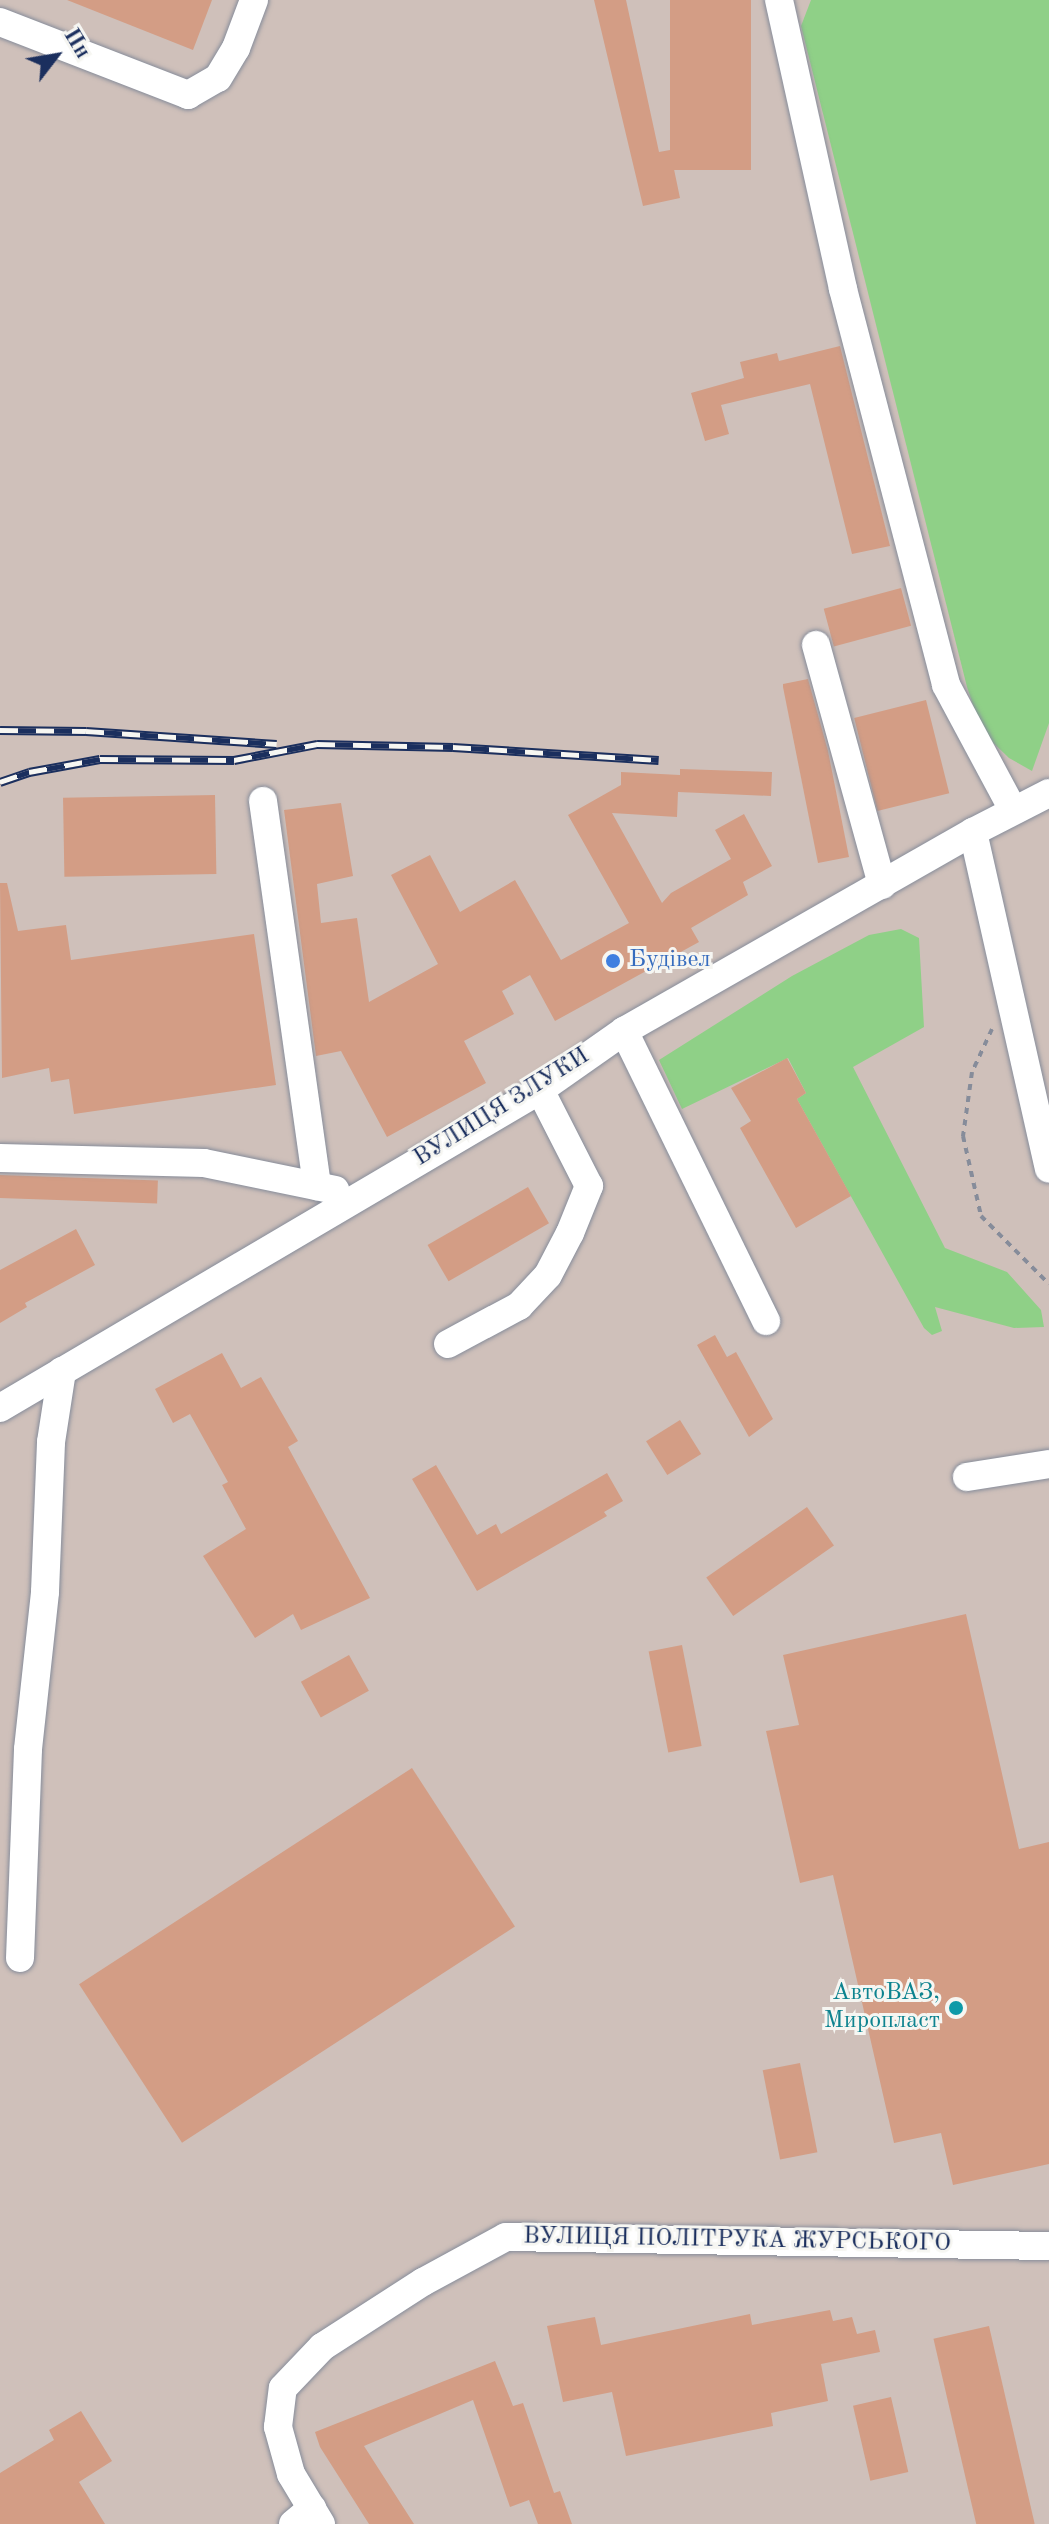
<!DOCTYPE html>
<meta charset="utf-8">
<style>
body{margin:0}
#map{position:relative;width:1049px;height:2524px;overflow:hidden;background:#f2e9d5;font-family:"Old Standard TT",serif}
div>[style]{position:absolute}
.industrial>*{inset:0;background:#cfc0ba;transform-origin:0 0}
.green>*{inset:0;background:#8fd087}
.building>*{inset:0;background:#d39d85;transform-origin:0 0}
.path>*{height:4px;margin-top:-2px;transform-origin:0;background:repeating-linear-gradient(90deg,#868c9a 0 6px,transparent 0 12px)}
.roads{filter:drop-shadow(0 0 2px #868c9a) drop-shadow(0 0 2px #868c9a)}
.minor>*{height:28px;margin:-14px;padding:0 14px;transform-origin:14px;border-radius:14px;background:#fff}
.rail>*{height:9px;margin-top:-4.5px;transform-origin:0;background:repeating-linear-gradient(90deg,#f6f6f2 0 18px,#1b2f5e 0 36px);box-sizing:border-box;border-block:2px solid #1b2f5e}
.dots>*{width:22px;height:22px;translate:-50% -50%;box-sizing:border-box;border:4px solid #f6f6f2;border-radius:50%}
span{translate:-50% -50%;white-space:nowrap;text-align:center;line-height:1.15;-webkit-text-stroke:6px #f6f6f2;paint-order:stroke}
.shop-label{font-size:24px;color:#366cbe}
.left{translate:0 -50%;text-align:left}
.street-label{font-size:24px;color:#1b2f5e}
.culture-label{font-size:24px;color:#0d838f}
.right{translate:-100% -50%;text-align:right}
.north{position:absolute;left:16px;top:16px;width:80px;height:80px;-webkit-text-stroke:6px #f6f6f2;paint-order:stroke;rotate:59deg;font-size:22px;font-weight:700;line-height:32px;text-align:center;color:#1b2f5e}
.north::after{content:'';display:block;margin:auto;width:28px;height:36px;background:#1b2f5e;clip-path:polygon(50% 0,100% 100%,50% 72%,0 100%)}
</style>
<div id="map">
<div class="industrial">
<div style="left:0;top:0;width:1049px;height:2524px"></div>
</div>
<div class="green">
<div style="clip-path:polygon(811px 0,1049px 0,1049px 723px,1032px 771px,1009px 758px,982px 732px,967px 687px,801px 26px)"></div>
<div style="clip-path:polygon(901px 929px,919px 938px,924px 1027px,853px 1067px,945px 1248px,1007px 1272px,1041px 1310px,1044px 1327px,1014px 1328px,935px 1307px,942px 1331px,932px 1335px,924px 1328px,797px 1099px,806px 1093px,788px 1058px,682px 1109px,659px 1060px,792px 976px,869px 935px)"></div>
</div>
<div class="building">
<div style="clip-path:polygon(67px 0,212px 0,193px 50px)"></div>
<div style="clip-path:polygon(594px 0,626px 0,659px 152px,670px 150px,680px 198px,643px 206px)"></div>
<div style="left:670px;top:0;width:81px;height:170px"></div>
<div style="clip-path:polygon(840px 346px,890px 546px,852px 554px,810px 384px,721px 405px,729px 434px,705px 441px,691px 393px,744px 378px,740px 362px,777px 353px,779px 361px)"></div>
<div style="left:901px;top:588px;width:39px;height:80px;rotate:75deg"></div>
<div style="clip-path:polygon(808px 679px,828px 751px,849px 857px,818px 863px,783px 687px,783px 684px)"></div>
<div style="left:926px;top:700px;width:96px;height:74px;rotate:76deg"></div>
<div style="clip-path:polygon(680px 769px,772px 772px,771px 796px,678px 792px,677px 817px,612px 813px,662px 903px,671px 893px,731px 859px,715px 830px,744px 814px,772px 866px,743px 882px,748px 895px,691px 928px,699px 942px,555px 1021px,530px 975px,502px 991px,514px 1014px,464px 1041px,486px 1083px,387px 1137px,341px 1051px,316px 1056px,284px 810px,341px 803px,353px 876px,317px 884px,321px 923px,357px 918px,369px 1002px,438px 964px,391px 875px,430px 855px,460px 912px,515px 880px,561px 960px,629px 923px,568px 815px,621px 785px,621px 772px,680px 775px)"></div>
<div style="left:215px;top:795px;width:79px;height:152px;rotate:89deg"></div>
<div style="clip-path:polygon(0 883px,7px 883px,18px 931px,66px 925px,71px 960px,254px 934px,276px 1085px,74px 1114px,69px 1079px,51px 1082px,49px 1068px,2px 1078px)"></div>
<div style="clip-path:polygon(787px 1058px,806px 1093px,797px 1099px,851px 1196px,796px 1228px,740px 1128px,751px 1121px,731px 1088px)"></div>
<div style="left:0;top:1175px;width:158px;height:23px;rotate:2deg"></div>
<div style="left:528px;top:1187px;width:42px;height:116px;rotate:60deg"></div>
<div style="clip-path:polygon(76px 1229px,95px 1265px,25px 1303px,27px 1307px,0 1323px,0 1270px)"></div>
<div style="clip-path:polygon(715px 1335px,727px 1357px,736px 1352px,773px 1419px,749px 1437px,697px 1345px)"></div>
<div style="clip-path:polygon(222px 1353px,241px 1388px,261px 1377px,298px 1441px,288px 1447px,370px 1598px,301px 1630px,293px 1614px,255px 1638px,203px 1556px,246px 1529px,222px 1485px,228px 1482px,190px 1414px,173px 1423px,155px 1389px)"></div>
<div style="left:680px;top:1420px;width:40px;height:40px;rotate:58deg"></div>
<div style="clip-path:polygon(436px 1465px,477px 1535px,496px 1524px,501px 1534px,607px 1473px,623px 1501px,604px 1512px,607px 1516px,477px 1591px,412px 1479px)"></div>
<div style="left:807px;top:1507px;width:47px;height:123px;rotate:55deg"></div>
<div style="clip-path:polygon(966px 1614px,1019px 1849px,1049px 1842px,1049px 2164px,953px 2185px,941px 2133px,894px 2143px,833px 1875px,800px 1883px,766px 1731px,799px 1725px,783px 1655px)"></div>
<div style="left:682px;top:1645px;width:103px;height:34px;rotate:79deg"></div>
<div style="left:349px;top:1655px;width:41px;height:55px;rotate:61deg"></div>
<div style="left:412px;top:1768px;width:189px;height:397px;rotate:57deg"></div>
<div style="left:800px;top:2063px;width:91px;height:38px;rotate:79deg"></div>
<div style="clip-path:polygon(830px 2310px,833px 2321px,852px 2317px,857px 2334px,875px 2330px,880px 2352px,821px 2364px,828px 2401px,771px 2413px,773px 2426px,626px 2456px,612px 2392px,563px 2402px,547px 2326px,595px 2317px,601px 2345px,750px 2314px,752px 2325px)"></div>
<div style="left:989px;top:2326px;width:203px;height:57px;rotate:77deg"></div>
<div style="clip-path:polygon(495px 2361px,513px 2406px,523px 2403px,554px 2493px,560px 2491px,572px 2524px,538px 2524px,529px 2500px,510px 2507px,473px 2400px,364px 2446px,414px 2524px,369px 2524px,320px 2447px,315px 2432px)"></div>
<div style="left:891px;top:2397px;width:77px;height:39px;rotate:77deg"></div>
<div style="clip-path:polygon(81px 2411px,112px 2461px,79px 2482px,105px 2524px,0 2524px,0 2473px,54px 2440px,49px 2430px)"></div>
</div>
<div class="path">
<div style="left:992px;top:1029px;width:47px;rotate:114.9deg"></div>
<div style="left:972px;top:1072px;width:65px;rotate:98deg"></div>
<div style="left:963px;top:1136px;width:82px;rotate:77.3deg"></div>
<div style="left:981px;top:1216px;width:96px;rotate:45deg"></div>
</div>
<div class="roads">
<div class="minor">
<div style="left:779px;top:0;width:296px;rotate:77.5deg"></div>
<div style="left:843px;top:289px;width:409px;rotate:75.4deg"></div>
<div style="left:946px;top:685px;width:142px;rotate:61.8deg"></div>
<div style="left:0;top:22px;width:202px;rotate:21.2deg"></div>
<div style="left:188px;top:95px;width:34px;rotate:-30deg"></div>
<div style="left:218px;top:78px;width:35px;rotate:-59deg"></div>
<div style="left:236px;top:48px;width:51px;rotate:-69.4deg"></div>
<div style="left:816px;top:645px;width:249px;rotate:74.6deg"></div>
<div style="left:263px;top:801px;width:389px;rotate:82deg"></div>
<div style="left:973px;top:832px;width:345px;rotate:77.3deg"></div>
<div style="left:624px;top:1031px;width:323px;rotate:63.9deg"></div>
<div style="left:0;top:1158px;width:204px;rotate:1.4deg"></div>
<div style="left:204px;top:1163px;width:134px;rotate:11.6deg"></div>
<div style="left:448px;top:1344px;width:81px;rotate:-28.2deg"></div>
<div style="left:519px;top:1306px;width:42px;rotate:-46.9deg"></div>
<div style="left:548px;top:1275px;width:47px;rotate:-62.4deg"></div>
<div style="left:570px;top:1233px;width:51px;rotate:-68deg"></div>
<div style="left:589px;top:1186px;width:108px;rotate:-117deg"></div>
<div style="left:0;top:1408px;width:627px;rotate:-30.49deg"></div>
<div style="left:540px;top:1090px;width:103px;rotate:-35.1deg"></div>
<div style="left:624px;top:1031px;width:402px;rotate:-29.7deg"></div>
<div style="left:973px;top:832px;width:85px;rotate:-27.2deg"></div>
<div style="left:967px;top:1477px;width:83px;rotate:-9deg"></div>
<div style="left:20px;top:1958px;width:209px;rotate:-87.8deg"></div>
<div style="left:28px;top:1749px;width:158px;rotate:-83.8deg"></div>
<div style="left:45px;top:1592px;width:150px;rotate:-87.7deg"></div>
<div style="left:51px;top:1442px;width:72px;rotate:-81.2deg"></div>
<div style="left:293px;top:2524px;width:25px;rotate:-40deg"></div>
<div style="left:321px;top:2524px;width:58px;rotate:-121deg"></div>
<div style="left:291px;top:2474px;width:49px;rotate:-105.5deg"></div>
<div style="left:278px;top:2427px;width:39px;rotate:-83deg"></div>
<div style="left:283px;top:2388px;width:57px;rotate:-46.4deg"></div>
<div style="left:322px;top:2347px;width:120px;rotate:-32.8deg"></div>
<div style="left:423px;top:2282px;width:94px;rotate:-28.5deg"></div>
<div style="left:506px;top:2237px;width:543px;rotate:0.95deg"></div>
</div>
</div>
<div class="rail">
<div style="left:0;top:730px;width:86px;rotate:0.7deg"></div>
<div style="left:86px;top:731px;width:191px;rotate:3.9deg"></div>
<div style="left:0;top:782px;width:31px;rotate:-19deg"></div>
<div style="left:29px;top:772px;width:72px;rotate:-10.4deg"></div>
<div style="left:100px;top:759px;width:134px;rotate:0.4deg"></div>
<div style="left:234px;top:760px;width:85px;rotate:-10.9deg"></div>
<div style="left:317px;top:744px;width:136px;rotate:1.3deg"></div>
<div style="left:453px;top:747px;width:206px;rotate:3.6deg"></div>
</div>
<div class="dots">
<div style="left:613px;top:961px;background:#3f7fe0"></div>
<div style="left:956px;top:2008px;background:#0f9aa8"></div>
</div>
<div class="shop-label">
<span class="left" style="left:629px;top:961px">Будівел</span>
</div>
<div class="street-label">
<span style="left:502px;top:1108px;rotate:-32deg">ВУЛИЦЯ ЗЛУКИ</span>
<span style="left:737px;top:2241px;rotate:1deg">ВУЛИЦЯ ПОЛІТРУКА ЖУРСЬКОГО</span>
</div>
<div class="culture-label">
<span class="right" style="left:940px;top:2008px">АвтоВАЗ,<br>Миропласт</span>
</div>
<div class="north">Пн</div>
</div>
